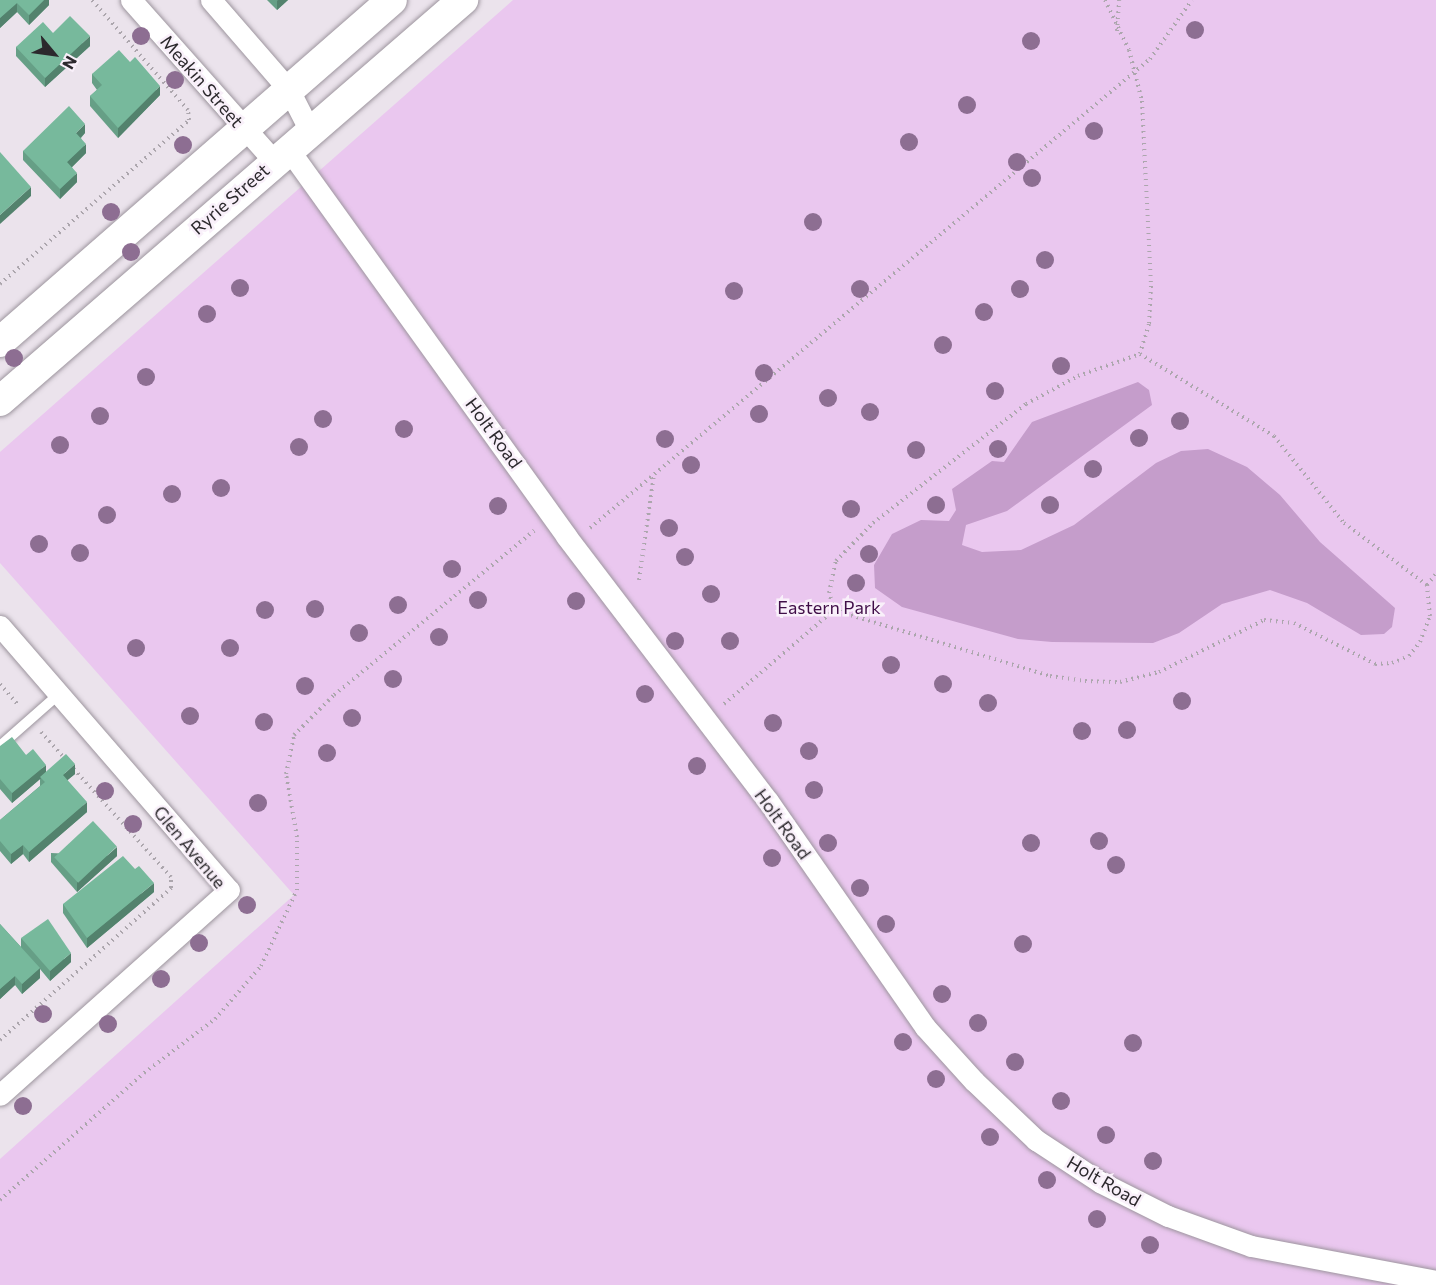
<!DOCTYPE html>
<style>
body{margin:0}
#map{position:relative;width:1436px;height:1285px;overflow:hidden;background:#ebe3ec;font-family:Commissioner,sans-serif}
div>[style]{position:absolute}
.green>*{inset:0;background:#eac7ef}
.water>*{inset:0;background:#c59dcb}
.path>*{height:4px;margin-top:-2px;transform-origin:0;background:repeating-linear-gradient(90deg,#aca6ad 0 1.5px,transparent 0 6px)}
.roads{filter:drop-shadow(0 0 2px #9d959e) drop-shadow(0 0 2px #9d959e)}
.lane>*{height:10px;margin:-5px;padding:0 5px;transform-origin:5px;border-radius:5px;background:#fff}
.street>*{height:21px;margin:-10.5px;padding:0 10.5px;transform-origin:10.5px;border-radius:10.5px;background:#fff}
.secondary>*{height:30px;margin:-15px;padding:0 15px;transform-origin:15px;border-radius:15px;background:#fff}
.trees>*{width:18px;height:18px;margin:-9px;border-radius:50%;background:#8d6e92}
.wall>*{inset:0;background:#669f86}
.shaded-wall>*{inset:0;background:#53826d}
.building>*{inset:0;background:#77b99c;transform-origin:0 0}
span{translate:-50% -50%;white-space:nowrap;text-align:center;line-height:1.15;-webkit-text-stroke:5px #f9f0fa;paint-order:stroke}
.street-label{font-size:18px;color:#2c292d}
.park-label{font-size:18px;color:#400e48}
.north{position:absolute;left:24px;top:24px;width:60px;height:60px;-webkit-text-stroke:4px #f9f0fa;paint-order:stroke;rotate:119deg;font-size:16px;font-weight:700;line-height:24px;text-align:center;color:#2c292d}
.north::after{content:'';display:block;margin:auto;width:21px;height:27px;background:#2c292d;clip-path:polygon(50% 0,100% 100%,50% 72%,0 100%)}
</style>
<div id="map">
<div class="green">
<div style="clip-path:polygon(513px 0,1436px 0,1436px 1285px,0 1285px,0 1159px,294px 895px,0 563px,0 452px)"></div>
</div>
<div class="water">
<div style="clip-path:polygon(1138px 382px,1149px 390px,1152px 405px,1007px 511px,966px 525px,962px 545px,982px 552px,1021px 550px,1074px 525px,1156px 463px,1181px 451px,1208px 449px,1247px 467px,1280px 495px,1320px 542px,1395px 608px,1392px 627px,1384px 634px,1361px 635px,1307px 603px,1270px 590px,1222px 604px,1179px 633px,1153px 643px,1052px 642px,1018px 639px,902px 607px,875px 588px,874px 565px,892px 534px,921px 520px,949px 521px,956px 510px,952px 489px,992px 461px,1004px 462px,1032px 422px)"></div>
</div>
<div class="path">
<div style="left:1105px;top:0;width:55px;rotate:64.4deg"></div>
<div style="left:1129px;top:50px;width:53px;rotate:75.7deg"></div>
<div style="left:1142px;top:101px;width:185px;rotate:87.2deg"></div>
<div style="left:1151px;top:286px;width:38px;rotate:93deg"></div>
<div style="left:1149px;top:324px;width:31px;rotate:107deg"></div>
<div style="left:1117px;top:31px;width:31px;rotate:-86deg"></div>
<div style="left:0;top:284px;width:250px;rotate:-40.9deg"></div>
<div style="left:189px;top:120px;width:10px;rotate:-96deg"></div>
<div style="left:188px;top:110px;width:146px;rotate:-131.1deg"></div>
<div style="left:590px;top:528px;width:730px;rotate:-39.95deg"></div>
<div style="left:1150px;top:59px;width:72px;rotate:-54.6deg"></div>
<div style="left:639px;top:580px;width:107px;rotate:-81.9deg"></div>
<div style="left:834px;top:610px;width:18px;rotate:-106deg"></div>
<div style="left:829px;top:593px;width:33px;rotate:-78deg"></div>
<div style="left:836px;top:561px;width:53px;rotate:-45.8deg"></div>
<div style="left:873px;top:523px;width:194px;rotate:-37.9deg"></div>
<div style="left:1026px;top:404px;width:59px;rotate:-28.3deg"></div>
<div style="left:1078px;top:376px;width:66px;rotate:-19.5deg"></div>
<div style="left:1140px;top:354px;width:157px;rotate:31.5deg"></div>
<div style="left:1274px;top:436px;width:112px;rotate:51.2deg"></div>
<div style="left:1344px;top:523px;width:104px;rotate:36.8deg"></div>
<div style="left:0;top:684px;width:29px;rotate:49deg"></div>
<div style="left:724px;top:704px;width:145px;rotate:-40.5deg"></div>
<div style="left:834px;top:610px;width:226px;rotate:17deg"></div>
<div style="left:1050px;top:676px;width:35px;rotate:8deg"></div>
<div style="left:1085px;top:681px;width:35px;rotate:2deg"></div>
<div style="left:1120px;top:682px;width:40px;rotate:-14.4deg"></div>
<div style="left:1159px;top:672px;width:117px;rotate:-26.3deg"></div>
<div style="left:1264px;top:620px;width:30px;rotate:6deg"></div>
<div style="left:1294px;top:623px;width:91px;rotate:26.8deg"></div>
<div style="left:1375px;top:664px;width:17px;rotate:-3deg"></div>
<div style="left:1392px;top:663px;width:18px;rotate:-22deg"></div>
<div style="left:1409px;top:656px;width:18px;rotate:-52deg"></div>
<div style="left:1420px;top:642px;width:28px;rotate:-69deg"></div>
<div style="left:1430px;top:616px;width:31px;rotate:-96deg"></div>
<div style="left:1427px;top:585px;width:14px;rotate:-51deg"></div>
<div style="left:41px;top:732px;width:38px;rotate:48deg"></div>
<div style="left:0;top:1040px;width:229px;rotate:-41.6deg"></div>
<div style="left:171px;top:888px;width:11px;rotate:-90deg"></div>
<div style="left:171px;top:877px;width:147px;rotate:-132deg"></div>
<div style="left:0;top:1200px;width:192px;rotate:-41.4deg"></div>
<div style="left:144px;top:1073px;width:89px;rotate:-37.3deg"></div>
<div style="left:215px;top:1019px;width:70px;rotate:-49deg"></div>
<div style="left:261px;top:966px;width:84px;rotate:-64.7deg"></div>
<div style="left:297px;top:890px;width:53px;rotate:-90deg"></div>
<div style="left:297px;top:837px;width:64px;rotate:-99.9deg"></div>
<div style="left:286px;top:774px;width:40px;rotate:-78deg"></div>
<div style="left:294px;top:735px;width:57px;rotate:-45deg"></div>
<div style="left:334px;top:695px;width:259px;rotate:-39.4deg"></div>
</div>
<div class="roads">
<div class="lane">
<div style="left:0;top:746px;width:79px;rotate:-41.4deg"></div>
</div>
<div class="street">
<div style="left:131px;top:0;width:215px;rotate:48.4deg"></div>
<div style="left:211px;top:0;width:119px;rotate:49.1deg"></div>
<div style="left:289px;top:90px;width:48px;rotate:62.9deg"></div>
<div style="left:289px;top:150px;width:475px;rotate:54.3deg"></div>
<div style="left:566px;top:536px;width:333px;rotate:52.7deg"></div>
<div style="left:768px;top:801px;width:275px;rotate:55.2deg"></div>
<div style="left:925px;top:1027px;width:73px;rotate:47.8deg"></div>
<div style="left:974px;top:1081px;width:86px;rotate:43.6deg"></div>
<div style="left:1036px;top:1140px;width:77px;rotate:33.3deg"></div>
<div style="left:1100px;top:1182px;width:76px;rotate:26.6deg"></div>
<div style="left:1168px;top:1216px;width:88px;rotate:19.9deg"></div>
<div style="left:1251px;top:1246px;width:188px;rotate:10.7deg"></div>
<div style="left:0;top:626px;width:349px;rotate:49.1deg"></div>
<div style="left:229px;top:890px;width:307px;rotate:138.2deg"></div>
</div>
<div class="secondary">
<div style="left:0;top:342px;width:520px;rotate:-41.1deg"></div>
<div style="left:0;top:401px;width:613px;rotate:-40.9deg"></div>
</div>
</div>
<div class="trees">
<div style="left:1195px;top:30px"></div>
<div style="left:141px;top:36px"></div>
<div style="left:1031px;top:41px"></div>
<div style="left:175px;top:80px"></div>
<div style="left:967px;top:105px"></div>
<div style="left:1094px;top:131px"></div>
<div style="left:909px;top:142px"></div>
<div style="left:183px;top:145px"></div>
<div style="left:1017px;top:162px"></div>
<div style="left:1032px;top:178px"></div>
<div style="left:111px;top:212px"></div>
<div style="left:813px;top:222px"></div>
<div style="left:131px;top:252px"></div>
<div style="left:1045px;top:260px"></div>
<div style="left:240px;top:288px"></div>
<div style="left:860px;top:289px"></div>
<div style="left:1020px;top:289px"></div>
<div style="left:734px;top:291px"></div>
<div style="left:984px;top:312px"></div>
<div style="left:207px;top:314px"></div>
<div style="left:943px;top:345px"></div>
<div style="left:14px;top:358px"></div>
<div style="left:1061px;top:366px"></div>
<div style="left:764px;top:373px"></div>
<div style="left:146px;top:377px"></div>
<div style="left:995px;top:391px"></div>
<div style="left:828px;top:398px"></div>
<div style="left:870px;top:412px"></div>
<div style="left:759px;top:414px"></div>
<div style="left:100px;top:416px"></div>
<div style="left:323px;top:419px"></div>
<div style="left:1180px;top:421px"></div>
<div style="left:404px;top:429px"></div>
<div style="left:1139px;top:438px"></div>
<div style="left:665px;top:439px"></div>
<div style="left:60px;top:445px"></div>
<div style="left:299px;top:447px"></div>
<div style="left:998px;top:449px"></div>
<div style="left:916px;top:450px"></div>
<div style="left:691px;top:465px"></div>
<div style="left:1093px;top:469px"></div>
<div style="left:221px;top:488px"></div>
<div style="left:172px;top:494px"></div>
<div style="left:936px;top:505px"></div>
<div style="left:1050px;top:505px"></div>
<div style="left:498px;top:506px"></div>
<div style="left:851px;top:509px"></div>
<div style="left:107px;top:515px"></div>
<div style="left:669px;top:528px"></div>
<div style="left:39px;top:544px"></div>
<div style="left:80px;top:553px"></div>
<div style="left:869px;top:554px"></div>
<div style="left:685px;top:557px"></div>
<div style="left:452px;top:569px"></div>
<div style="left:856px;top:583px"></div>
<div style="left:711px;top:594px"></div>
<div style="left:478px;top:600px"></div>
<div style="left:576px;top:601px"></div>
<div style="left:398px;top:605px"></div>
<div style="left:315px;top:609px"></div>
<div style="left:265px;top:610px"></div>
<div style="left:359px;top:633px"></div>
<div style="left:439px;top:637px"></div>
<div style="left:675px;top:641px"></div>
<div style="left:730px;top:641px"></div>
<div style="left:136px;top:648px"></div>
<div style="left:230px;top:648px"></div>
<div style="left:891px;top:665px"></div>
<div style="left:393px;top:679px"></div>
<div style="left:943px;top:684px"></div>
<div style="left:305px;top:686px"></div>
<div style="left:645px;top:694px"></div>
<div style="left:1182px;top:701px"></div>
<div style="left:988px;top:703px"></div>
<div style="left:190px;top:716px"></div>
<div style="left:352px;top:718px"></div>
<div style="left:264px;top:722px"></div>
<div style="left:773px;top:723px"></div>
<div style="left:1127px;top:730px"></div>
<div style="left:1082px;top:731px"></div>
<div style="left:809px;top:751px"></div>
<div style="left:327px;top:753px"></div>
<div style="left:697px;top:766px"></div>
<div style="left:814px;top:790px"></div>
<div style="left:105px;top:791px"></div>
<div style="left:258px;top:803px"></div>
<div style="left:133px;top:824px"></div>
<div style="left:1099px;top:841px"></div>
<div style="left:828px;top:843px"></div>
<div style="left:1031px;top:843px"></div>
<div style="left:772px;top:858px"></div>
<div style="left:1116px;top:865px"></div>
<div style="left:860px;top:888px"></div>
<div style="left:247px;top:905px"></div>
<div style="left:886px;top:924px"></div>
<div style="left:199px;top:943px"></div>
<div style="left:1023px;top:944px"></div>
<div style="left:161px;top:979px"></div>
<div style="left:942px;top:994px"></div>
<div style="left:43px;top:1014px"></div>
<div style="left:978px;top:1023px"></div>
<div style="left:108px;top:1024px"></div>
<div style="left:903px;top:1042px"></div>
<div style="left:1133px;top:1043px"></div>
<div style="left:1015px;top:1062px"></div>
<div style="left:936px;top:1079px"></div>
<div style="left:1061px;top:1101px"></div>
<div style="left:23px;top:1106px"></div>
<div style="left:1106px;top:1135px"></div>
<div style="left:990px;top:1137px"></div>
<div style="left:1153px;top:1161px"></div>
<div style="left:1047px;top:1180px"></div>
<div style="left:1097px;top:1219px"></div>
<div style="left:1150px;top:1245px"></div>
</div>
<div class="wall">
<div style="clip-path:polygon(0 0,49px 0,49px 5px,29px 25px,17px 12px,0 28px)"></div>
<div style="clip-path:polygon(267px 0,288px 0,277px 10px)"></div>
<div style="clip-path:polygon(53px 33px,90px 46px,45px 87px,16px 56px,16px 47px)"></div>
<div style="clip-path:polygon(130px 62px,160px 95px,118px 138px,90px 106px,90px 96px,97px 90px,92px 83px,92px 74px)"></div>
<div style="clip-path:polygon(85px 133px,81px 138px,86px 153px,72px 167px,77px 182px,60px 199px,23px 160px,23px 151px)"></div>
<div style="clip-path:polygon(0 746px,26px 755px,46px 772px,75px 774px,67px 780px,87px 812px,29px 862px,23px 854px,11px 864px,0 851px,0 820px,40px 786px,40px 779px,12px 803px,0 789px)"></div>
<div style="clip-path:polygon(51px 853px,117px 856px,77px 892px,51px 862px)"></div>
<div style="clip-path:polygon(154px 892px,87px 948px,63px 913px,63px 904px)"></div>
<div style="clip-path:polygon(0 924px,21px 947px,21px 938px,71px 962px,50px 981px,40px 969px,40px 978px,22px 994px,15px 985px,0 999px)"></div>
</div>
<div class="shaded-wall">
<div style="clip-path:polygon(44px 0,49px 0,49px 5px,29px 25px,29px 15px)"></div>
<div style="clip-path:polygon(278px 0,288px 0,277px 10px,277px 1px)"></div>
<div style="clip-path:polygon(17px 3px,17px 12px,0 28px,0 18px)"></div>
<div style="clip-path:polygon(90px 36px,90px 46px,45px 87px,45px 78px)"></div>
<div style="clip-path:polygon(160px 86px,160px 95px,118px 138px,118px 128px)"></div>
<div style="clip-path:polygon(85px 124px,85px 133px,76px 142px,76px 133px)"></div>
<div style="clip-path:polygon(86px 144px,86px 153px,67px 172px,67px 162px)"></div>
<div style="clip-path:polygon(77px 173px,77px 182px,60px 199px,60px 189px)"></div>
<div style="clip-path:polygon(31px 187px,31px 196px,0 224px,0 215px)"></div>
<div style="clip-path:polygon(75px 764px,75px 774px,63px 784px,63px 775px)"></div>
<div style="clip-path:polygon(46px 765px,46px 774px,12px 803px,12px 793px)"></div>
<div style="clip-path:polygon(87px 802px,87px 812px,29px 862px,29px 852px)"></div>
<div style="clip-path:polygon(23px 845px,23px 854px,11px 864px,11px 854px)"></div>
<div style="clip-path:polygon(117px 847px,117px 856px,77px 892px,77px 882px)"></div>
<div style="clip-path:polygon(154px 883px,154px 892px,87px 948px,87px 938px)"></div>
<div style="clip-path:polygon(71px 953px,71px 962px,50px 981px,50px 971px)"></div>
<div style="clip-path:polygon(40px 968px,40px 978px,22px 994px,22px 984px)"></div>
<div style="clip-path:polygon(15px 976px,15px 985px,0 999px,0 989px)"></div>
</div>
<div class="building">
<div style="clip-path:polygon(0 0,44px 0,29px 15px,17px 3px,0 18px)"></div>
<div style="clip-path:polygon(70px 16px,90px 36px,45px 78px,16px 47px,43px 22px,53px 33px)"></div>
<div style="clip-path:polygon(119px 50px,130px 62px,135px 57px,160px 86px,118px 128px,90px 96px,102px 85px,92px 74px)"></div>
<div style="clip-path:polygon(69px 106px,85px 124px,76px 133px,86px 144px,67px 162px,77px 173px,60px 189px,23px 151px)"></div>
<div style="clip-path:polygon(0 152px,31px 187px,0 215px)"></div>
<div style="clip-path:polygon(12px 737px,26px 755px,33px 749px,46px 765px,12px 793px,0 779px,0 746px)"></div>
<div style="clip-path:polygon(66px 754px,75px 764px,63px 775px,87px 802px,29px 852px,23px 845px,11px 854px,0 841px,0 820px,45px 782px,40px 777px)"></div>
<div style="left:93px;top:821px;width:35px;height:53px;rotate:47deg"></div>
<div style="clip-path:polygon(123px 856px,135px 869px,139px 866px,154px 883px,87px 938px,63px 904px)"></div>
<div style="clip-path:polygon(48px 919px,71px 953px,50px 971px,21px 938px)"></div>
<div style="clip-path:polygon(0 924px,40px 968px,22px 984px,15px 976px,0 989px)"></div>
</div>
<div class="street-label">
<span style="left:202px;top:81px;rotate:49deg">Meakin Street</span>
<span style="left:230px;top:199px;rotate:-41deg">Ryrie Street</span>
<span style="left:494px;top:433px;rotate:54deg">Holt Road</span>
<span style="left:783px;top:824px;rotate:54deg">Holt Road</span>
<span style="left:190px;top:847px;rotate:50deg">Glen Avenue</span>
<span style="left:1104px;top:1181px;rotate:30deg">Holt Road</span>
</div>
<div class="park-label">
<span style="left:829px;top:607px">Eastern Park</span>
</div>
<div class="north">N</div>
</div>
